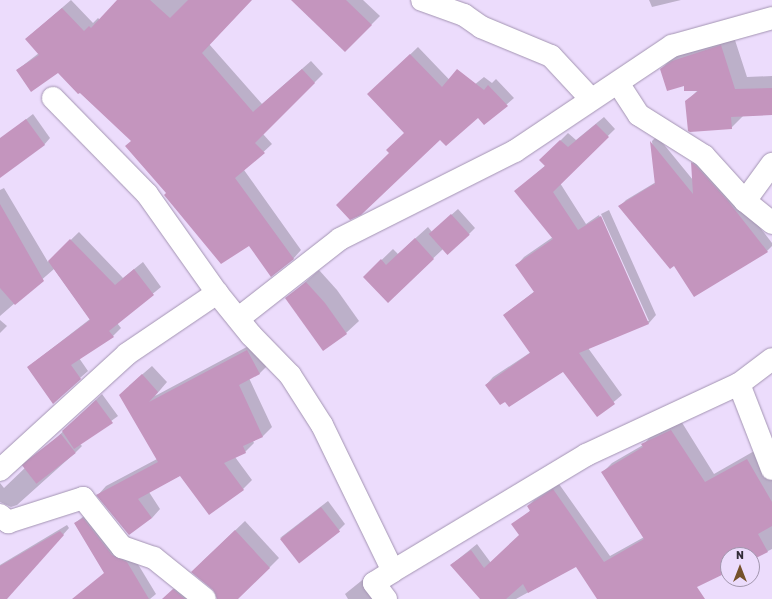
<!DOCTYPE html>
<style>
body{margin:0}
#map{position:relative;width:772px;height:599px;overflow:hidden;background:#ecdcfc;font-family:Rubik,sans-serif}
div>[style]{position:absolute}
.shadow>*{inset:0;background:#0003}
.building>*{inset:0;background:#c495be;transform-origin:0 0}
.roads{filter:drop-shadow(0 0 1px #a394b2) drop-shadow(0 0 1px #a394b2)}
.street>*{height:22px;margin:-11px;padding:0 11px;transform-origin:11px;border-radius:11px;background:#fff}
span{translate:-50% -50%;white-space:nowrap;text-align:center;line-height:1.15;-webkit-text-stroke:3px #ecdcfc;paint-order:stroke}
.north{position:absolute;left:720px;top:547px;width:40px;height:40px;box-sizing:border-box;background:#ecdcfc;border:1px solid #a296ae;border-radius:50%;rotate:0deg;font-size:11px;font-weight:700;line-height:16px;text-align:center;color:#332d39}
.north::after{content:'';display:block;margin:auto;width:14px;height:18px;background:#75512a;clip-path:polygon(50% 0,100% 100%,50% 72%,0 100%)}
</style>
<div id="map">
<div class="shadow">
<div style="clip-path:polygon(71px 0,93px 23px,98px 18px,100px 20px,118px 0,251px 0,209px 44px,262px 104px,311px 61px,323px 74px,263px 134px,272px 144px,244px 170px,301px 250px,293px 259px,249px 244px,167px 193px,132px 141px,58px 72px,17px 70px,39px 53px,26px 39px)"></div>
<div style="clip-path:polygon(292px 0,363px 0,380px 16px,345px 51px)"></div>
<div style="clip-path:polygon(649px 0,681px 0,652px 7px)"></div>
<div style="clip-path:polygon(733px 34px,747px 77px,772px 76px,772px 114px,744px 115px,731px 128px,686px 102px,698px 90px,685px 84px,661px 69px,673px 57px)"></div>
<div style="clip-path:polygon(418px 47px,463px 94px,484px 77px,492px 83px,496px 79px,514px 98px,484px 124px,478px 117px,440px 138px,391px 153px,405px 133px,369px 94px)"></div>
<div style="clip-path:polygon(33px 114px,50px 138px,44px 145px,6px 135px)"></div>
<div style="clip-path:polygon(604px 117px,615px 129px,560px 183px,586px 224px,599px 215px,647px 321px,649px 321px,601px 214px,609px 210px,656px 315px,649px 323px,588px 348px,622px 395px,598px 415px,564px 371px,505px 401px,486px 385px,493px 377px,531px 352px,504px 315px,535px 291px,517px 265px,524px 257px,553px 237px,516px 191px,546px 165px,541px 160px,568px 133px,576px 140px)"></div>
<div style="clip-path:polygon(657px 136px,693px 180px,692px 163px,698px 157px,734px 194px,772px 243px,772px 246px,767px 251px,674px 264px,620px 206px,626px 200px,656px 182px,652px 141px)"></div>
<div style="clip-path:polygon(4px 188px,48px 262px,79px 232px,123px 278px,143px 262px,161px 287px,117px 323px,121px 328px,113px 336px,79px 358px,88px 371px,80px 378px,28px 367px,90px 319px,54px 269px,0 316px,0 190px)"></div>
<div style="clip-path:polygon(458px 209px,475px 228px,469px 234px,443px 249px,388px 301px,364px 277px,393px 249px,398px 254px,428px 227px,432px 232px)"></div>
<div style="clip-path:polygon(319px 270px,337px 290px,359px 321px,346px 333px,323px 350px,287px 298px)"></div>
<div style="clip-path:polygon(0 320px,7px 326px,0 333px)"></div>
<div style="clip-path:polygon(256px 342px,268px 365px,259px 374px,249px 378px,272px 427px,263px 436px,253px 441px,254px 443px,245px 452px,235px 457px,252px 480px,243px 489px,181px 475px,149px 492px,160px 509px,152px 518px,98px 495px,106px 486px,157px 459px,129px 386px,152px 366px,167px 382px,155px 396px)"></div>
<div style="clip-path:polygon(102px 394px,118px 416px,80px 444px,82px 446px,76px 452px,17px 505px,11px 507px,0 502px,0 483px,4px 488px)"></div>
<div style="clip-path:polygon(681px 421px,714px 474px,756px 450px,772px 476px,772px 549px,752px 559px,752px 555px,728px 555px,728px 569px,603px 472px,612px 463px,643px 445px,652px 435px)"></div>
<div style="clip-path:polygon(559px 484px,610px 556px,646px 536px,631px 599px,598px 599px,576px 566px,516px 599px,481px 599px,451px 565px,477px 544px,491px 563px,520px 535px,513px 525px,531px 510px,528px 506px,534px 500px)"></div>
<div style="clip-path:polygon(328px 501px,345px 524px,339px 530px,280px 538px)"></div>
<div style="clip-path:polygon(89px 512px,133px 556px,156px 594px,150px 599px,137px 599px,75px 523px)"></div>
<div style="clip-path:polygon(245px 521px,279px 558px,269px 568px,224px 599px,218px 599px,202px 562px)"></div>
<div style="clip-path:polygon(67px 525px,69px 528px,6px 599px,0 599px,0 565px)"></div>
<div style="clip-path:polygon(371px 573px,386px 599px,348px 599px,345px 594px)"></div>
<div style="clip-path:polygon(183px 580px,209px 599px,163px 599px)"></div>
</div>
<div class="building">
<div style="clip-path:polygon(117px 0,150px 0,170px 18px,188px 0,252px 0,202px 53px,253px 112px,302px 69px,315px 83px,255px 143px,265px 153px,235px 178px,294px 259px,271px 277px,249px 246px,221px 264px,164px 195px,166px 193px,125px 146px,131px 141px,80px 93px,78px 94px,58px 73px,31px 92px,16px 70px,39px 55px,25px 39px,62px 8px,84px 31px,89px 26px,91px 28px)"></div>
<div style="clip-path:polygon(291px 0,346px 0,372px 25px,345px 52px)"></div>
<div style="clip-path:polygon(721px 45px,735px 89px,772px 88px,772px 115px,731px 117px,732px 129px,690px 132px,688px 131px,685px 101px,698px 91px,684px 91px,684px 86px,667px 91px,660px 69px,672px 61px)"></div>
<div style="clip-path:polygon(410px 54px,442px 87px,457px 69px,484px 90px,488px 85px,508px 106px,484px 125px,478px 118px,446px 146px,440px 140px,361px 215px,350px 220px,336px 205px,389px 153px,386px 150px,404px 133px,367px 94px)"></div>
<div style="clip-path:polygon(26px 119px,45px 145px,0 178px,0 138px)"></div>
<div style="clip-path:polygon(596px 124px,609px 137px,553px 192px,578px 230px,601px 216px,649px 324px,579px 353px,615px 404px,597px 417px,563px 372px,509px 407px,505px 402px,500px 405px,485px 385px,530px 353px,503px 315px,534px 292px,515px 265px,553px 239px,514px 191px,545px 166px,539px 160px,560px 140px,568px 147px)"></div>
<div style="clip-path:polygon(650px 141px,693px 194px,691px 162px,696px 166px,728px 201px,768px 252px,694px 297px,674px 266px,670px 269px,618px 206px,654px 184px,655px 185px)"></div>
<div style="clip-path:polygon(0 204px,44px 281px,15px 305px,0 288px)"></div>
<div style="left:451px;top:214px;width:28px;height:30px;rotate:48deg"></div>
<div style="clip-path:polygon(415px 238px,434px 259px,388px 303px,363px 277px,381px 259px,386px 265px)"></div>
<div style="clip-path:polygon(70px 239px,115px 285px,134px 269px,154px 295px,109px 331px,114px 337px,71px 365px,81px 379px,53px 404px,27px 367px,90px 320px,48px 261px)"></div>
<div style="clip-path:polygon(306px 282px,325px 303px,347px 334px,323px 351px,285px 298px)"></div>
<div style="clip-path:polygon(247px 350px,260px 374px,239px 385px,263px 437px,243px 446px,246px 453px,224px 463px,244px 490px,209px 515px,180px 476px,138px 499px,152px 518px,129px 535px,96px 495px,158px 462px,119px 395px,142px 374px,158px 392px,149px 402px)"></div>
<div style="clip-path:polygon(96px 400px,113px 423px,74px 449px,62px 431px)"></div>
<div style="clip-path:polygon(671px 430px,705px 482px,747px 459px,772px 502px,772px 526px,758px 534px,768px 552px,752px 560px,752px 555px,728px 555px,728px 572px,697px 587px,705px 599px,597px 599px,576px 567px,528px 593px,523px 584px,506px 599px,480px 599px,450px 565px,471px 550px,484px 568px,519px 535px,511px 524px,530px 511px,527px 506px,553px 489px,604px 562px,644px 539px,601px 472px,643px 447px,641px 444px)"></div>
<div style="left:61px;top:434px;width:24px;height:50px;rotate:52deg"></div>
<div style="left:321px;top:507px;width:31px;height:52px;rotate:52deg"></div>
<div style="clip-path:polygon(83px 518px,112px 555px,127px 562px,149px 599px,72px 599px,104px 573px,74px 523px)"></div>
<div style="clip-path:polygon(235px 530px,270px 568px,238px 599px,217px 599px,213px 590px,191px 572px)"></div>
<div style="clip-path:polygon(60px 531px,64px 535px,7px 599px,0 599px,0 566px)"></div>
<div style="clip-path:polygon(173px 589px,185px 599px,162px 599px)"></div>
</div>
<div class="roads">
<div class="street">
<div style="left:422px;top:0;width:45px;rotate:19.7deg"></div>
<div style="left:464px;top:15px;width:21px;rotate:35deg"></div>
<div style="left:481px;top:27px;width:76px;rotate:22.5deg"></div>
<div style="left:551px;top:56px;width:59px;rotate:47.1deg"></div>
<div style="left:618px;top:83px;width:38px;rotate:57deg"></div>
<div style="left:639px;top:115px;width:77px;rotate:32.2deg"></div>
<div style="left:704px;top:156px;width:61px;rotate:47.7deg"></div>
<div style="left:745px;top:201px;width:35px;rotate:39deg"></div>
<div style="left:53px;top:98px;width:134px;rotate:45.6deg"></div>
<div style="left:147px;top:194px;width:121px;rotate:54.7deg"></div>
<div style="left:217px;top:293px;width:54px;rotate:51deg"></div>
<div style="left:251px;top:335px;width:56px;rotate:45.7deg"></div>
<div style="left:290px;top:375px;width:59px;rotate:57.4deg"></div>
<div style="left:322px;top:425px;width:162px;rotate:64.1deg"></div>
<div style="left:745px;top:201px;width:46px;rotate:-53.9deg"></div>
<div style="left:239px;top:318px;width:128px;rotate:-38deg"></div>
<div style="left:340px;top:239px;width:196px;rotate:-26.7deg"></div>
<div style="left:515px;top:151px;width:189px;rotate:-33.8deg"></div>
<div style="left:672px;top:46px;width:104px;rotate:-15.6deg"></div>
<div style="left:739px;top:384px;width:91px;rotate:68.8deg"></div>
<div style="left:0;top:470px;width:172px;rotate:-42.4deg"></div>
<div style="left:127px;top:354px;width:109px;rotate:-34.1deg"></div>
<div style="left:0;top:515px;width:11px;rotate:41deg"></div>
<div style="left:8px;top:522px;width:79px;rotate:-17.7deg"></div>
<div style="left:83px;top:498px;width:63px;rotate:51.5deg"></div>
<div style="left:122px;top:547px;width:34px;rotate:19deg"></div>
<div style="left:154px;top:558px;width:65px;rotate:38.8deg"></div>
<div style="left:386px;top:599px;width:20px;rotate:-127deg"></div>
<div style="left:374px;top:583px;width:22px;rotate:-32deg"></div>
<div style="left:393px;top:571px;width:225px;rotate:-31deg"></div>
<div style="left:586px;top:455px;width:169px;rotate:-24.9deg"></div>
<div style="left:739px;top:384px;width:41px;rotate:-37.1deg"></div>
</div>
</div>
<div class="north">N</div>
</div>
